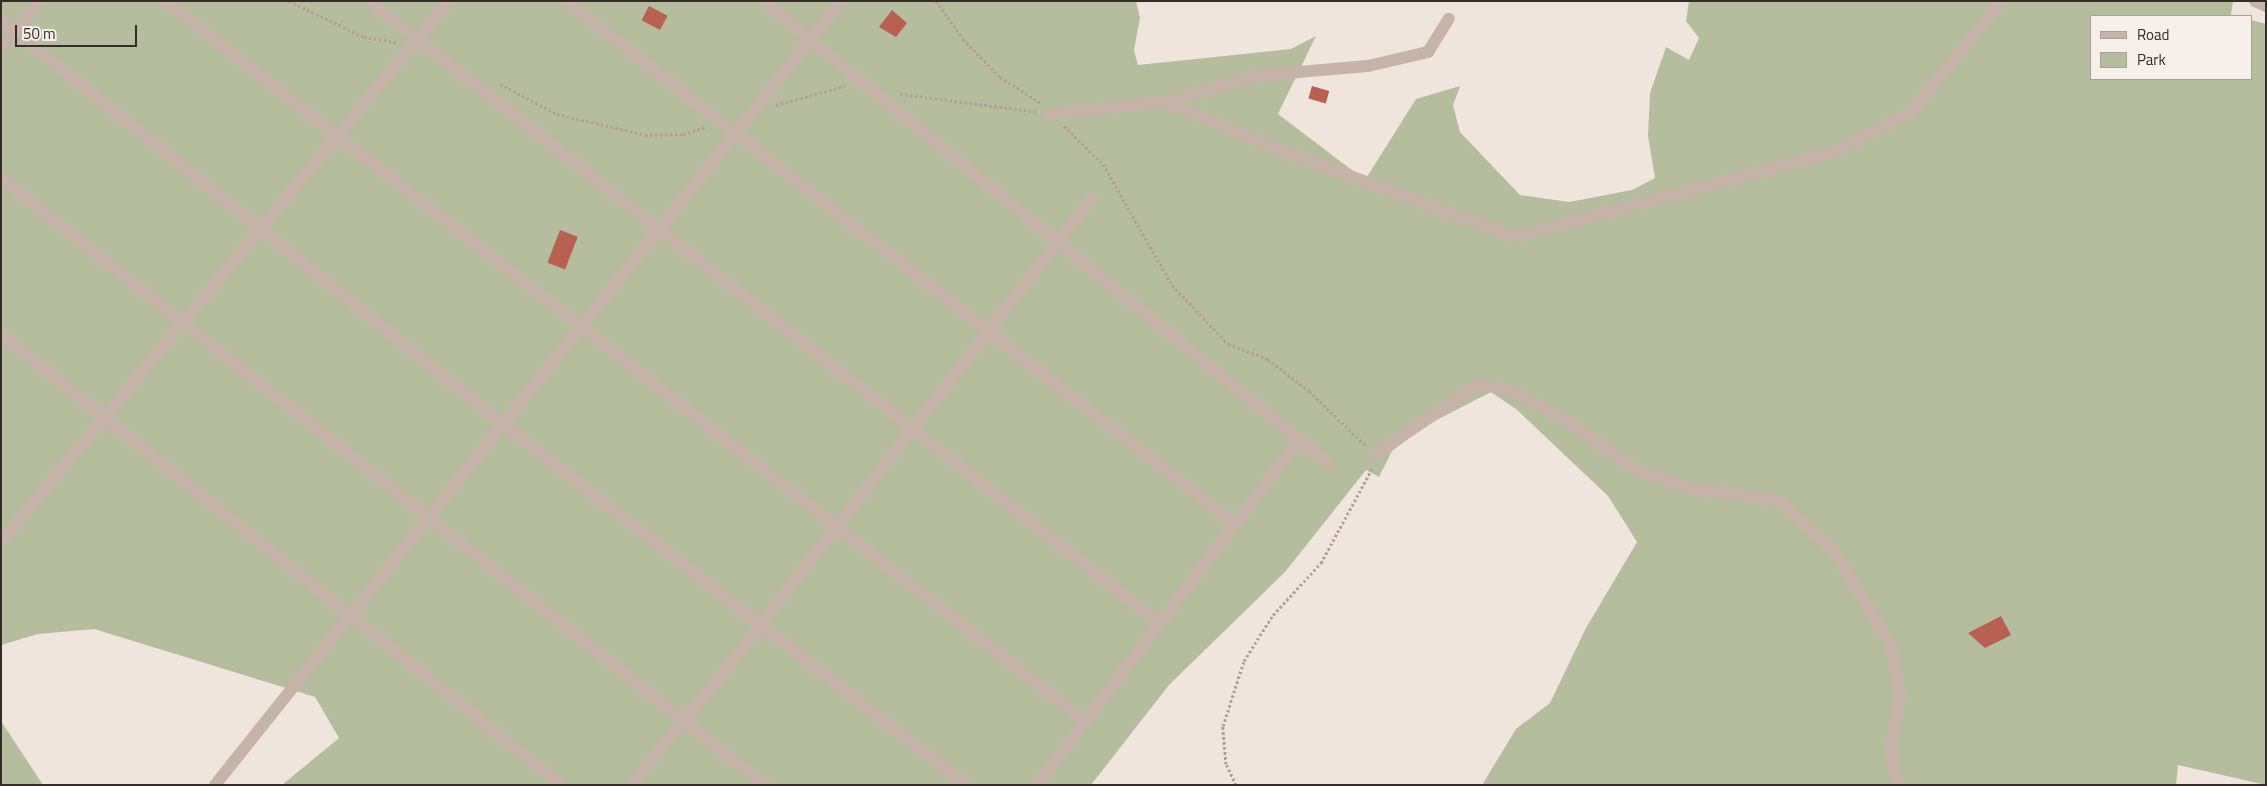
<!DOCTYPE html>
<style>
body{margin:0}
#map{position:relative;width:2267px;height:786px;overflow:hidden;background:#efe5dd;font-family:"Titillium Web",sans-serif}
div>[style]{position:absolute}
.green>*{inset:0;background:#b6bd9f}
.building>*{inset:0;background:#b86153;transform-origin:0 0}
.path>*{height:3px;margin-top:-1.5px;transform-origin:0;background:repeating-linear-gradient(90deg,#b29e95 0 2.5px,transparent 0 5px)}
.street>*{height:12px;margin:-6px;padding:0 6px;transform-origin:6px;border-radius:6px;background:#c6b4ab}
span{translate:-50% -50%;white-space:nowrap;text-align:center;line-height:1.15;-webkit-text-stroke:4px #f7efe9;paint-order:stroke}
.frame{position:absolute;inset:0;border:2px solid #352b29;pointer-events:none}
.legend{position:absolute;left:2090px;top:15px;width:162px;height:65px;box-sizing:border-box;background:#f7efe9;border:1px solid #a9a19c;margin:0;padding:6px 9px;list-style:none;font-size:15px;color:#352b29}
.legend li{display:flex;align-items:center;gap:10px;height:25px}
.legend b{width:25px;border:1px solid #a9a19c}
.scale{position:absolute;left:15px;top:25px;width:122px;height:22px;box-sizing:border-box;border:2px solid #352b29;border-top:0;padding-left:6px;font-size:15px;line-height:18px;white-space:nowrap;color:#352b29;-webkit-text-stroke:4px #f7efe9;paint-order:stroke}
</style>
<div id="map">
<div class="green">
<div style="clip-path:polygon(1px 1px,1136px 1px,1140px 18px,1134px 50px,1138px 65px,1291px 49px,1316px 36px,1278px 114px,1365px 180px,1416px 99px,1460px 86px,1453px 105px,1460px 132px,1520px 195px,1569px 202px,1632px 190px,1655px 178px,1648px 136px,1650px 93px,1666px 47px,1689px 60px,1699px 38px,1686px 21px,1689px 1px,2233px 1px,2231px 15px,2236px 16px,2091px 16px,2091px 79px,2251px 79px,2251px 20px,2266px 24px,2266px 785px,2178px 765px,2176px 785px,1482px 785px,1516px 729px,1550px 703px,1586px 628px,1637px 542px,1608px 496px,1516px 409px,1491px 392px,1427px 425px,1392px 451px,1379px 477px,1366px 470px,1285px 572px,1169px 685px,1091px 785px,282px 785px,339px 738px,315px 697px,94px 629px,38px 634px,1px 645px)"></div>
<div style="clip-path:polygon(1px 721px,43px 785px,1px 785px)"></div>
</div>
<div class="building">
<div style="left:649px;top:6px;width:21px;height:16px;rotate:28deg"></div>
<div style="clip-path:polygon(892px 10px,907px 23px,896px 37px,879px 27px)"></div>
<div style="left:1312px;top:86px;width:18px;height:13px;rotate:16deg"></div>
<div style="left:560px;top:230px;width:19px;height:35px;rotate:21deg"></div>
<div style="clip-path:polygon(2001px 616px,2011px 635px,1985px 648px,1968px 633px)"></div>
</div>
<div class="path">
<div style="left:289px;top:1px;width:83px;rotate:25.6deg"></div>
<div style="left:364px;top:37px;width:33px;rotate:9deg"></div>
<div style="left:936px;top:1px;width:47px;rotate:54.6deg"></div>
<div style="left:963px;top:39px;width:53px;rotate:45.8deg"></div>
<div style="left:1000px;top:77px;width:50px;rotate:32.7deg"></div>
<div style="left:500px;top:84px;width:64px;rotate:27.8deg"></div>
<div style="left:557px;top:114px;width:90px;rotate:13.4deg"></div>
<div style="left:645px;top:135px;width:38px;rotate:-2deg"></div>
<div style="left:683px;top:134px;width:24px;rotate:-17deg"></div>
<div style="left:900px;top:94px;width:139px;rotate:7.4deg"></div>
<div style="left:776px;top:105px;width:71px;rotate:-15.6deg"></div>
<div style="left:1064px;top:126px;width:54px;rotate:44.3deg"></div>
<div style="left:1103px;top:164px;width:139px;rotate:60.3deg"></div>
<div style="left:1172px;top:285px;width:81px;rotate:46.5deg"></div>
<div style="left:1228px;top:344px;width:43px;rotate:20.6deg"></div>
<div style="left:1268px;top:359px;width:52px;rotate:38deg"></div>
<div style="left:1309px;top:391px;width:79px;rotate:44deg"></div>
<div style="left:1236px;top:785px;width:23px;rotate:-115deg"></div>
<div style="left:1226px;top:764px;width:38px;rotate:-95deg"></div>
<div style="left:1223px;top:726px;width:68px;rotate:-72.1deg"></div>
<div style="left:1244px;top:661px;width:54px;rotate:-57.8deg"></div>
<div style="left:1273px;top:615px;width:71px;rotate:-47.3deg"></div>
<div style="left:1321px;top:563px;width:109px;rotate:-61.6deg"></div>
</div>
<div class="street">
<div style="left:165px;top:1px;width:1168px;rotate:38.05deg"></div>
<div style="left:369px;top:1px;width:1005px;rotate:38.21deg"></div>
<div style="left:566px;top:1px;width:849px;rotate:38.02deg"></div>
<div style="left:763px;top:1px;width:731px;rotate:39.28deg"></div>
<div style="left:2255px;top:1px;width:12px;rotate:24deg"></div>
<div style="left:1px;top:20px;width:644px;rotate:38.83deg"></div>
<div style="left:503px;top:424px;width:587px;rotate:37.94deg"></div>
<div style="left:1px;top:49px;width:62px;rotate:-50.9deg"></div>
<div style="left:1166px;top:102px;width:91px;rotate:-16.6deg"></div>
<div style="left:1253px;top:76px;width:115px;rotate:-5deg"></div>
<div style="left:1368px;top:66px;width:62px;rotate:-13.1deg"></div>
<div style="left:1428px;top:52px;width:39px;rotate:-58deg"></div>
<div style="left:1051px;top:114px;width:116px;rotate:-6deg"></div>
<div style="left:1166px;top:102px;width:129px;rotate:22.8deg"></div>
<div style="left:1285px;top:152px;width:245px;rotate:20.3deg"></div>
<div style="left:1515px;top:237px;width:330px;rotate:-14.9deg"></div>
<div style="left:1834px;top:152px;width:87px;rotate:-27.5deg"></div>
<div style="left:1911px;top:112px;width:144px;rotate:-50.7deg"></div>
<div style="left:1px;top:178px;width:976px;rotate:38.47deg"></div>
<div style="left:1px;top:334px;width:719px;rotate:38.85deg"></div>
<div style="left:1374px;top:455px;width:127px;rotate:-34.1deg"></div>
<div style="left:1479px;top:384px;width:34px;rotate:12deg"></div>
<div style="left:1512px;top:391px;width:68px;rotate:28.8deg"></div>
<div style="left:1572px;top:424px;width:77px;rotate:35.5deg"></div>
<div style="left:1635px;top:469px;width:56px;rotate:19.7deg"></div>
<div style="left:1688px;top:488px;width:92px;rotate:8.1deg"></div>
<div style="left:1779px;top:501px;width:74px;rotate:42.3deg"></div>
<div style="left:1834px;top:551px;width:108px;rotate:58.7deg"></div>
<div style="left:1890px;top:643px;width:50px;rotate:78.5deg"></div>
<div style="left:1900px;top:692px;width:61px;rotate:98.5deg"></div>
<div style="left:1891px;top:752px;width:34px;rotate:78deg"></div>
<div style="left:1px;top:542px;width:702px;rotate:-50.37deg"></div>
<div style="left:215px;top:785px;width:1003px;rotate:-51.39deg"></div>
<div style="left:631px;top:785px;width:145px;rotate:-50.6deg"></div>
<div style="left:723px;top:673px;width:601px;rotate:-52.16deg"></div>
<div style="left:1037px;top:785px;width:433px;rotate:-52.8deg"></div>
</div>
<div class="frame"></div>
<ul class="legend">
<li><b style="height:6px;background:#c6b4ab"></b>Road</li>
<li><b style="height:14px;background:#b6bd9f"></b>Park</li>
</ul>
<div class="scale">50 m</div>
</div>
